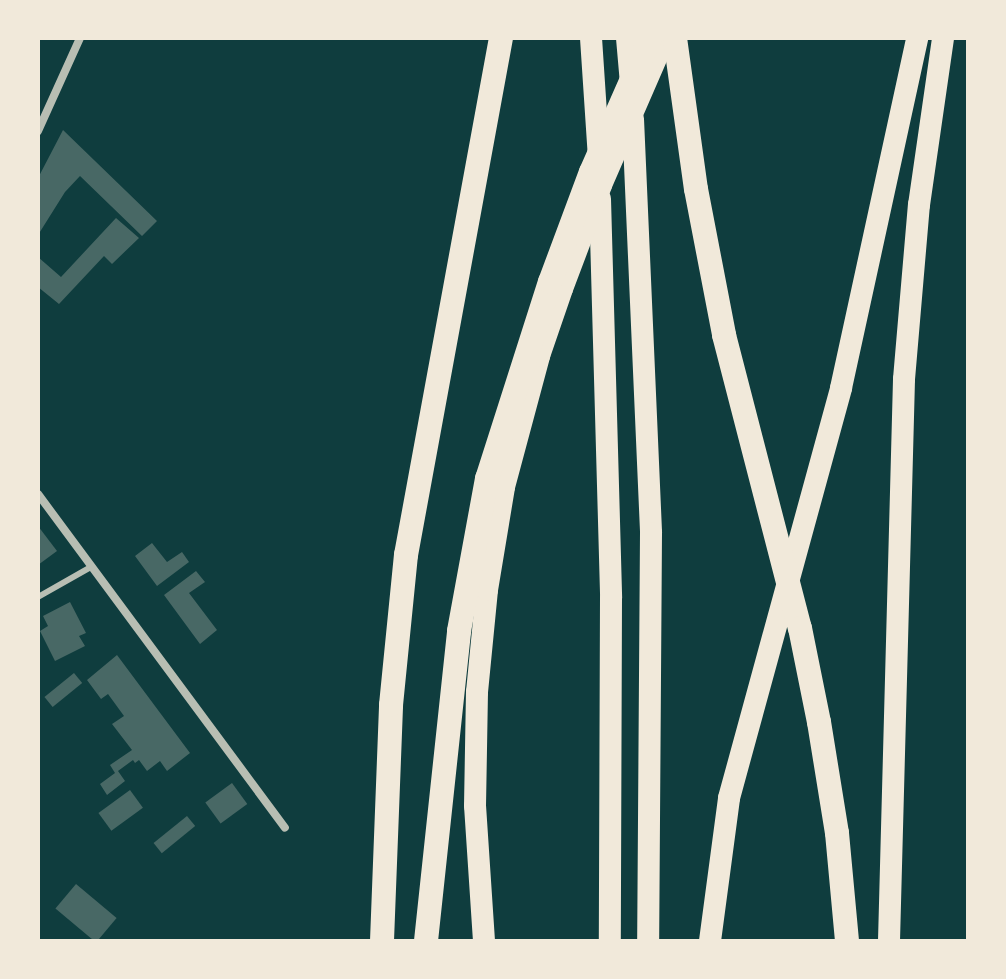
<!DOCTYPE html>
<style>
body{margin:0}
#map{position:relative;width:1006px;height:979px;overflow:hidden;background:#0f3d3e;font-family:Poppins,sans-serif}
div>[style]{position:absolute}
.building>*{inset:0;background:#486865;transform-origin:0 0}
.service>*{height:6px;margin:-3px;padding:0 3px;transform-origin:3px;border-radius:3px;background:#b8beb3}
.minor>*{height:8px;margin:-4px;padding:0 4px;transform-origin:4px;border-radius:4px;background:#b8beb3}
.trunk>*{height:22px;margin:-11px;padding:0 11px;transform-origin:11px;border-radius:11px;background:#f1e9da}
.motorway>*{height:24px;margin:-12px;padding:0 12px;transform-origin:12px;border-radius:12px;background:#f1e9da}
span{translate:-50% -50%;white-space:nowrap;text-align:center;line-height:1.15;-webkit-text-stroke:6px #f1e9da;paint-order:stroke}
.frame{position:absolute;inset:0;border:40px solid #f1e9da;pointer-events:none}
</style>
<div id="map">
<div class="building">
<div style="clip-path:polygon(63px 130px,157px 221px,142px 236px,80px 176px,65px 192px,38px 235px,38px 178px)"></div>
<div style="clip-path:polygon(116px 218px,139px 238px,112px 264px,104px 256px,59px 304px,38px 287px,38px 257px,61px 277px)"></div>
<div style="clip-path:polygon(38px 526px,57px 551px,38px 565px)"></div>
<div style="clip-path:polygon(152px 543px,167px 562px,182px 552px,189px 562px,157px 586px,135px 556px)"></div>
<div style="clip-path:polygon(196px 571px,205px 582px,189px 593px,217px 630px,200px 644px,164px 595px)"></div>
<div style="clip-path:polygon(70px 602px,86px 633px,79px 636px,85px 646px,55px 661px,40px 631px,48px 626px,43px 616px)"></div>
<div style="clip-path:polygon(117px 655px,190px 753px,167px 771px,160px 761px,147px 771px,139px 760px,135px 763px,133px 760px,118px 771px,125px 781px,107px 795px,100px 784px,115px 773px,110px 765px,132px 750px,112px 724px,124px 716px,108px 694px,101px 699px,87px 680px)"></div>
<div style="left:74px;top:673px;width:13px;height:38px;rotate:51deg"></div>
<div style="left:232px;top:783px;width:26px;height:33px;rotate:54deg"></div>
<div style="left:130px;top:790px;width:22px;height:39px;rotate:54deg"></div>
<div style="left:187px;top:816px;width:13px;height:43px;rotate:51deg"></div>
<div style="left:76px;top:884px;width:53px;height:32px;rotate:40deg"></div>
</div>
<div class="service">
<div style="left:38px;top:597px;width:61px;rotate:-29.5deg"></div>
</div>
<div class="minor">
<div style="left:38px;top:131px;width:102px;rotate:-65.7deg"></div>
<div style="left:38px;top:494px;width:415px;rotate:53.5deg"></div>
</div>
<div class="trunk">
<div style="left:591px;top:38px;width:119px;rotate:86.2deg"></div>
<div style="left:627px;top:38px;width:46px;rotate:85deg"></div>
<div style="left:633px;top:119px;width:414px;rotate:87.5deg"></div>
<div style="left:651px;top:533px;width:408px;rotate:90.4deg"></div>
<div style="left:600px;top:199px;width:399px;rotate:88.4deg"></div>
<div style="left:611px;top:598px;width:343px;rotate:90.2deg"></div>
<div style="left:484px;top:941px;width:135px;rotate:-93.8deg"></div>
<div style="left:475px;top:806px;width:114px;rotate:-89deg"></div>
<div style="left:477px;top:692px;width:102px;rotate:-84.4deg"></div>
<div style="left:487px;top:590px;width:104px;rotate:-80.6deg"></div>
<div style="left:504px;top:487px;width:136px;rotate:-75deg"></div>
<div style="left:539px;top:356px;width:71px;rotate:-71.1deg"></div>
<div style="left:562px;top:289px;width:111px;rotate:-69.4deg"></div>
<div style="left:601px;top:185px;width:160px;rotate:-66.5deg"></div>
<div style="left:710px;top:941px;width:144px;rotate:-82.4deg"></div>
<div style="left:729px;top:798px;width:425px;rotate:-74.7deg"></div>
<div style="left:841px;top:388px;width:358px;rotate:-77.7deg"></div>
<div style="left:889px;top:941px;width:562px;rotate:-88.47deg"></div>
<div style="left:904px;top:379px;width:175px;rotate:-85.1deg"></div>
<div style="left:919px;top:205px;width:169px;rotate:-81.8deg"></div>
</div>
<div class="motorway">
<div style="left:675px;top:38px;width:152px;rotate:82.1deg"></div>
<div style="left:696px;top:189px;width:149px;rotate:79.1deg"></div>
<div style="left:724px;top:335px;width:303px;rotate:75.5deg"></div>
<div style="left:800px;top:628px;width:96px;rotate:78.6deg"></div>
<div style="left:819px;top:722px;width:112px;rotate:80.8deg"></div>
<div style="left:837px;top:833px;width:108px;rotate:84.7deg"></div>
<div style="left:382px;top:941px;width:236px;rotate:-87.8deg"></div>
<div style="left:391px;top:705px;width:151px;rotate:-84.3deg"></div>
<div style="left:406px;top:555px;width:526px;rotate:-79.59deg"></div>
<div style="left:426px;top:941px;width:312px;rotate:-83.9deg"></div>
<div style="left:459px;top:631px;width:155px;rotate:-79.6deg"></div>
<div style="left:487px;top:479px;width:207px;rotate:-72.3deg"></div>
<div style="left:550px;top:282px;width:117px;rotate:-69.6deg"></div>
<div style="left:591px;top:172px;width:146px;rotate:-66.2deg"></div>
</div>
<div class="frame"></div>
</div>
